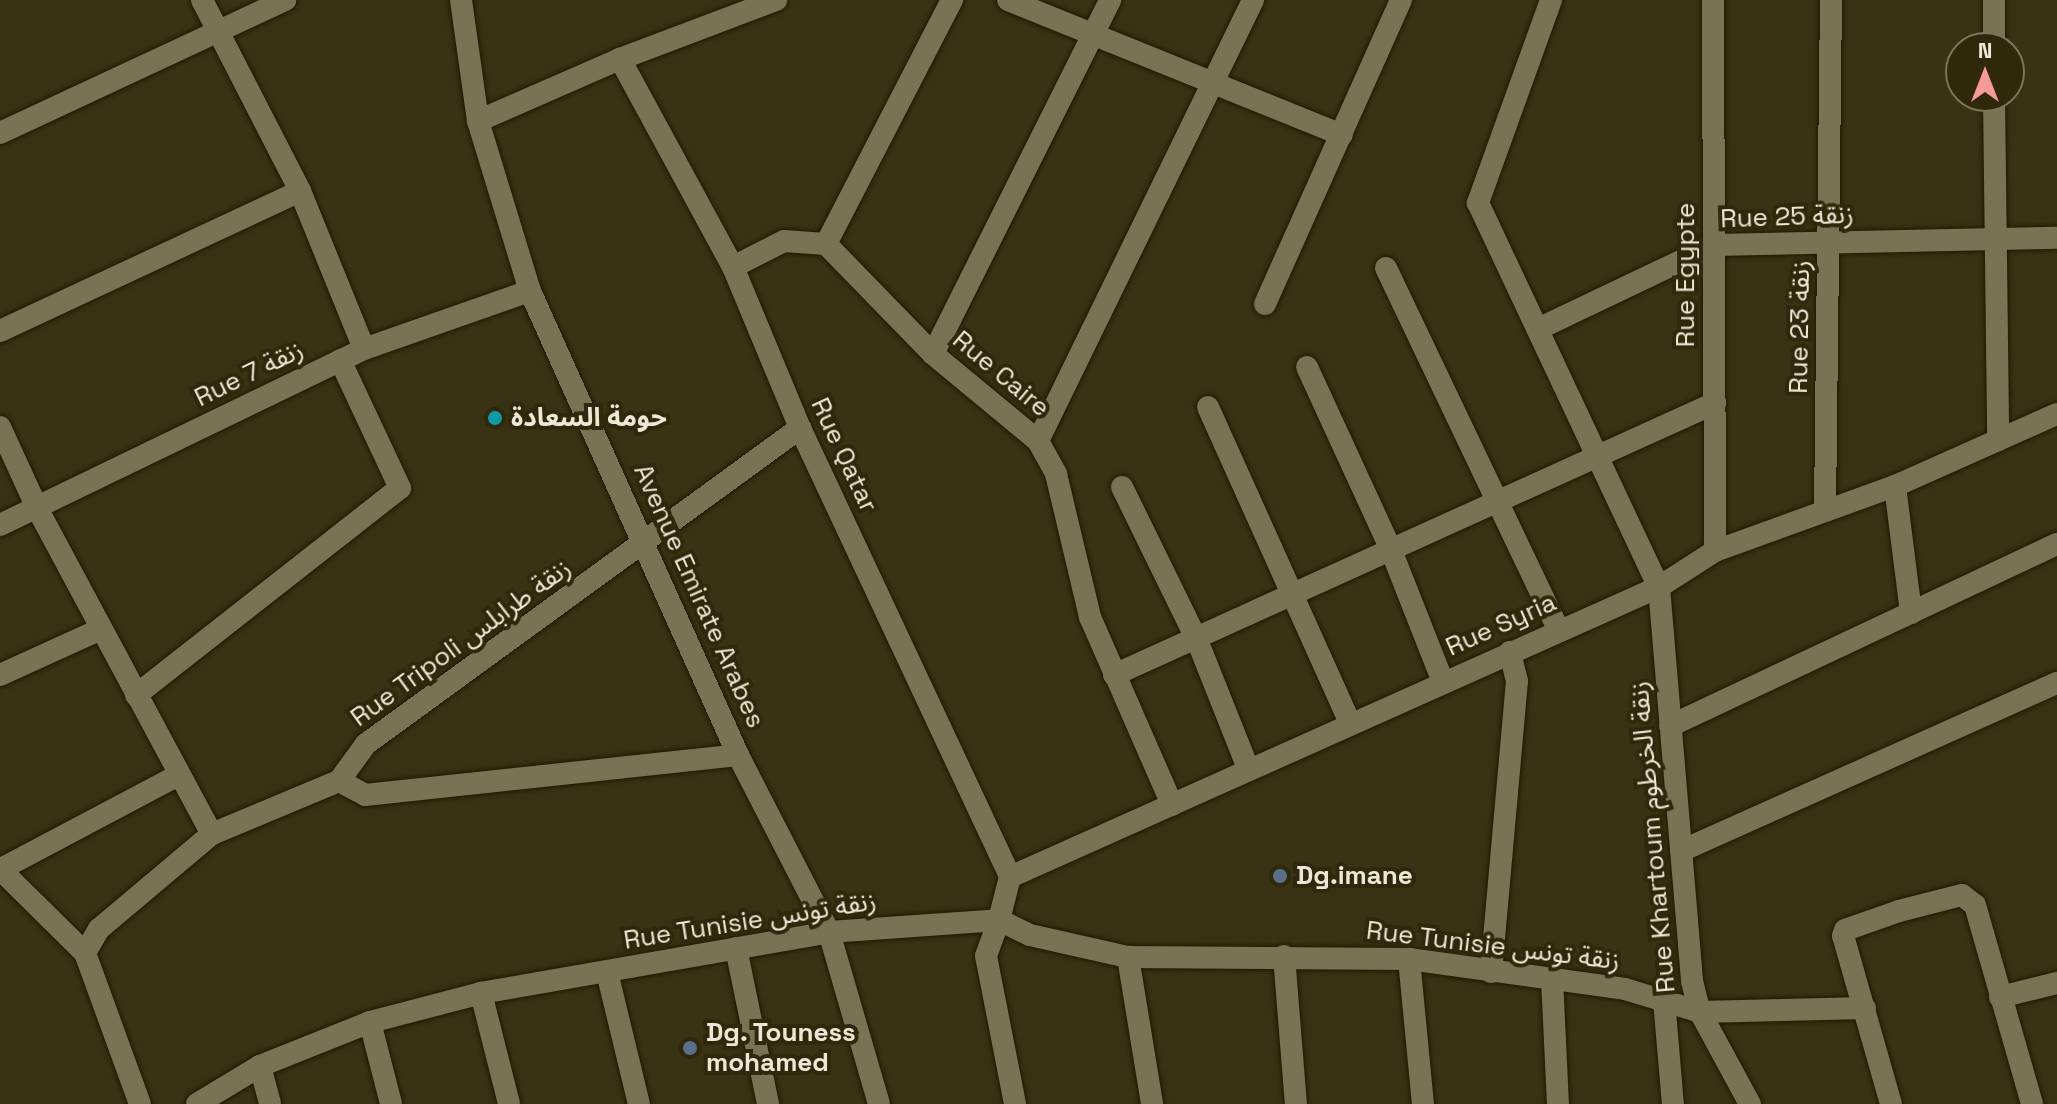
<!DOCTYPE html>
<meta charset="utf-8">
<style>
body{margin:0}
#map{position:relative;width:2057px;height:1104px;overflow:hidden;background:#393215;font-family:"Space Grotesk","Noto Sans Arabic",sans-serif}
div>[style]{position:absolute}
.roads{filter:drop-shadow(0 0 2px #201900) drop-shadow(0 0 2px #201900)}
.pedestrian>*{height:22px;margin:-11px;padding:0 11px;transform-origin:11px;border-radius:11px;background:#7a7254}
.minor>*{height:22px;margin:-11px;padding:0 11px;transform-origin:11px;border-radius:11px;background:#7a7254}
.dots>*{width:22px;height:22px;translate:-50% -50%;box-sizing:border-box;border:4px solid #2f280a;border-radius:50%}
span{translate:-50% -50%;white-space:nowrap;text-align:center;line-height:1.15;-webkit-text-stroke:8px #2f280a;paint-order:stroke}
.street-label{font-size:26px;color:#ece8d7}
.poi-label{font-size:26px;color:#ece8d7;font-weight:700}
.left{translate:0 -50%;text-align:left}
.north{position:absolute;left:1945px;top:32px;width:80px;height:80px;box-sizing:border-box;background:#2f280a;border:2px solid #7b755c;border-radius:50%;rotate:0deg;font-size:22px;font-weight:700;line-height:32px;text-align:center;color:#ece8d7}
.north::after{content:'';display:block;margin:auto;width:28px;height:36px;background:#f59b97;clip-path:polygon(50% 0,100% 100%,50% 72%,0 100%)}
</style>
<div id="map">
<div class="roads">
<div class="pedestrian">
<div style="left:1551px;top:0;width:216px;rotate:109.8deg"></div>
<div style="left:1478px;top:203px;width:425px;rotate:64.8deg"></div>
<div style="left:826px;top:244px;width:275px;rotate:-62.7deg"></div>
<div style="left:1265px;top:304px;width:333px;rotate:-65.9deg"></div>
<div style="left:933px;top:354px;width:396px;rotate:-63.4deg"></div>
<div style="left:1038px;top:441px;width:491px;rotate:-64deg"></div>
<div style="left:1670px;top:726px;width:428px;rotate:-25.2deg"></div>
<div style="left:1681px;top:851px;width:412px;rotate:-24.1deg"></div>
<div style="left:999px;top:920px;width:38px;rotate:110deg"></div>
<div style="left:986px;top:956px;width:151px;rotate:78.9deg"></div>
<div style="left:829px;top:932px;width:179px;rotate:73.8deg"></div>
<div style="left:736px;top:948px;width:159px;rotate:78.4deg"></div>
<div style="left:1284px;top:956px;width:148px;rotate:85.4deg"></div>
<div style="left:1128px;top:957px;width:149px;rotate:80.7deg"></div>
<div style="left:1409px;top:959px;width:146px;rotate:84.5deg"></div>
<div style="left:607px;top:972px;width:136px;rotate:76.4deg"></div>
<div style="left:1552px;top:978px;width:126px;rotate:87.3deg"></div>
<div style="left:481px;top:993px;width:114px;rotate:75.8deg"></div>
<div style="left:2000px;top:997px;width:59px;rotate:-13.8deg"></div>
<div style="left:1700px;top:1012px;width:165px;rotate:-1.4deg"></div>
<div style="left:370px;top:1022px;width:85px;rotate:75.6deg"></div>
</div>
<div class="minor">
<div style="left:202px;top:0;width:215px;rotate:62.8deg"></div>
<div style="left:300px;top:191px;width:170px;rotate:67.9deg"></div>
<div style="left:461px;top:0;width:122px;rotate:82deg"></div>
<div style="left:478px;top:121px;width:178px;rotate:73deg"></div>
<div style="left:530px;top:291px;width:508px;rotate:65.85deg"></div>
<div style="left:738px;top:755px;width:199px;rotate:62.8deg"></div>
<div style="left:1008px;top:0;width:360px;rotate:22deg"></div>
<div style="left:1713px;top:0;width:551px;rotate:89.79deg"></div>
<div style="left:1994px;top:48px;width:48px;rotate:-90deg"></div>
<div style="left:620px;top:59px;width:237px;rotate:61.5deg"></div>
<div style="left:733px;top:267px;width:174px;rotate:67.4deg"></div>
<div style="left:800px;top:428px;width:496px;rotate:64.9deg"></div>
<div style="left:1994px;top:96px;width:344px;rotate:89.3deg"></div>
<div style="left:478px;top:121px;width:155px;rotate:-23.6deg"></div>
<div style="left:620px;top:59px;width:167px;rotate:-20.7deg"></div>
<div style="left:0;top:133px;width:315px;rotate:-25deg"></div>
<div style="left:733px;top:267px;width:57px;rotate:-27deg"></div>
<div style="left:784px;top:241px;width:42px;rotate:4.1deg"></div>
<div style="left:826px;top:244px;width:153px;rotate:45.8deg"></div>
<div style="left:933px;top:354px;width:136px;rotate:39.6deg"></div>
<div style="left:1038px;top:441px;width:38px;rotate:61deg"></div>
<div style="left:1056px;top:474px;width:147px;rotate:76.6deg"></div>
<div style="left:1090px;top:617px;width:205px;rotate:66.4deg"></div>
<div style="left:1386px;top:268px;width:401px;rotate:64.5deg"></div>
<div style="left:1538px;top:329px;width:195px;rotate:-25.5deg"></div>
<div style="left:1714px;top:245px;width:343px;rotate:-1.2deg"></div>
<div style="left:0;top:331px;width:331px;rotate:-25deg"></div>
<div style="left:1307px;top:367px;width:201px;rotate:65.3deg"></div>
<div style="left:1391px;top:550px;width:142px;rotate:68.5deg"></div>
<div style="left:1208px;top:407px;width:346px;rotate:65.8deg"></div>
<div style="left:0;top:427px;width:89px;rotate:65.4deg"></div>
<div style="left:37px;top:508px;width:370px;rotate:61.8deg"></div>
<div style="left:1895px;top:486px;width:128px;rotate:82.8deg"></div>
<div style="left:1122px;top:487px;width:170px;rotate:63.9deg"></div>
<div style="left:1197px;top:640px;width:138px;rotate:68.3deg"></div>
<div style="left:1825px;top:511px;width:511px;rotate:-89.33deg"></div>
<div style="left:0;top:525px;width:404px;rotate:-25.8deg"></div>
<div style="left:364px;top:349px;width:176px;rotate:-19.3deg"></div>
<div style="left:1659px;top:587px;width:395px;rotate:85.2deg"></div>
<div style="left:1692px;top:981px;width:32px;rotate:76deg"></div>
<div style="left:0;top:675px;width:111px;rotate:-24.5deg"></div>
<div style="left:1114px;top:675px;width:660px;rotate:-24.35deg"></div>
<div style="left:136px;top:695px;width:335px;rotate:-38.1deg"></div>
<div style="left:400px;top:488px;width:141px;rotate:-115.1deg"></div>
<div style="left:339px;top:781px;width:30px;rotate:28deg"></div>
<div style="left:365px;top:795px;width:375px;rotate:-6.1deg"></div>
<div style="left:0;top:869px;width:120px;rotate:44.7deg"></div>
<div style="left:85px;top:953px;width:161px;rotate:70deg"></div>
<div style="left:1px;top:869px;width:199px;rotate:-27.9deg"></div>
<div style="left:999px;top:920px;width:44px;rotate:-75.7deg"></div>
<div style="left:1010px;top:877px;width:711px;rotate:-24.08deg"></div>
<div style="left:1659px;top:587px;width:67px;rotate:-32.7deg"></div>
<div style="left:1715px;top:551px;width:191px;rotate:-19.9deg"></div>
<div style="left:1895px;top:486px;width:177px;rotate:-24deg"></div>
<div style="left:85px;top:953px;width:28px;rotate:-60deg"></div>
<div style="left:99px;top:929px;width:148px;rotate:-40.1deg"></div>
<div style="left:212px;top:834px;width:138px;rotate:-22.7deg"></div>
<div style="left:339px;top:781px;width:46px;rotate:-53.9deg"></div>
<div style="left:366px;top:744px;width:537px;rotate:-36.06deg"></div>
<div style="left:1491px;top:972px;width:292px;rotate:-84.9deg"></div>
<div style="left:1517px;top:681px;width:30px;rotate:-104deg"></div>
<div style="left:1664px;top:1000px;width:104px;rotate:85.1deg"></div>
<div style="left:260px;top:1066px;width:39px;rotate:75deg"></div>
<div style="left:197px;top:1104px;width:74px;rotate:-31.1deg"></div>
<div style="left:260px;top:1066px;width:118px;rotate:-21.8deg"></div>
<div style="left:370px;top:1022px;width:115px;rotate:-14.6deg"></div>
<div style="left:481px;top:993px;width:353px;rotate:-9.9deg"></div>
<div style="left:829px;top:932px;width:170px;rotate:-4deg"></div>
<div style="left:999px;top:920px;width:34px;rotate:26deg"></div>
<div style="left:1030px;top:935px;width:100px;rotate:12.7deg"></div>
<div style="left:1128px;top:957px;width:281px;rotate:0.4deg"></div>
<div style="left:1409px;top:959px;width:218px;rotate:7.9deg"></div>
<div style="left:1625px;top:989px;width:78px;rotate:17deg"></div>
<div style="left:1700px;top:1012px;width:105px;rotate:61.5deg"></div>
<div style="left:1891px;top:1104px;width:175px;rotate:-105.9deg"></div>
<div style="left:1843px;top:936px;width:6px;rotate:-72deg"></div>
<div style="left:1845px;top:930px;width:57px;rotate:-19.4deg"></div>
<div style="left:1899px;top:911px;width:65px;rotate:-14.3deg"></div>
<div style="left:1962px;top:895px;width:16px;rotate:38deg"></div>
<div style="left:1975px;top:905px;width:207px;rotate:74deg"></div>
</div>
</div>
<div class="dots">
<div style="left:495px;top:418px;background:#0f9aa8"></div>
<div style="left:1280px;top:876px;background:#5c6f8a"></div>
<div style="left:690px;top:1048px;background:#5c6f8a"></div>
</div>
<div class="street-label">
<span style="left:1787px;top:217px;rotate:-2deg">Rue 25 زنقة</span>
<span style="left:1686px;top:275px;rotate:-90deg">Rue Egypte</span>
<span style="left:1800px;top:327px;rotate:-89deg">Rue 23 زنقة</span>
<span style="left:249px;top:374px;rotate:-26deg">Rue 7 زنقة</span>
<span style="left:1001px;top:374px;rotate:40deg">Rue Caire</span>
<span style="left:844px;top:455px;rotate:65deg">Rue Qatar</span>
<span style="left:699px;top:596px;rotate:66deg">Avenue Emirate Arabes</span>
<span style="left:1501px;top:625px;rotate:-24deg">Rue Syria</span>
<span style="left:461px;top:643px;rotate:-36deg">Rue Tripoli زنقة طرابلس</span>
<span style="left:1653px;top:837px;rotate:-95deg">Rue Khartoum زنقة الخرطوم</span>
<span style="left:750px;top:921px;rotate:-9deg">Rue Tunisie زنقة تونس</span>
<span style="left:1493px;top:946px;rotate:7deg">Rue Tunisie زنقة تونس</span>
</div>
<div class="poi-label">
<span class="left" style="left:511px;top:418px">حومة السعادة</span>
<span class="left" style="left:1296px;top:876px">Dg.imane</span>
<span class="left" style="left:706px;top:1048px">Dg. Touness<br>mohamed</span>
</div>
<div class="north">N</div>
</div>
